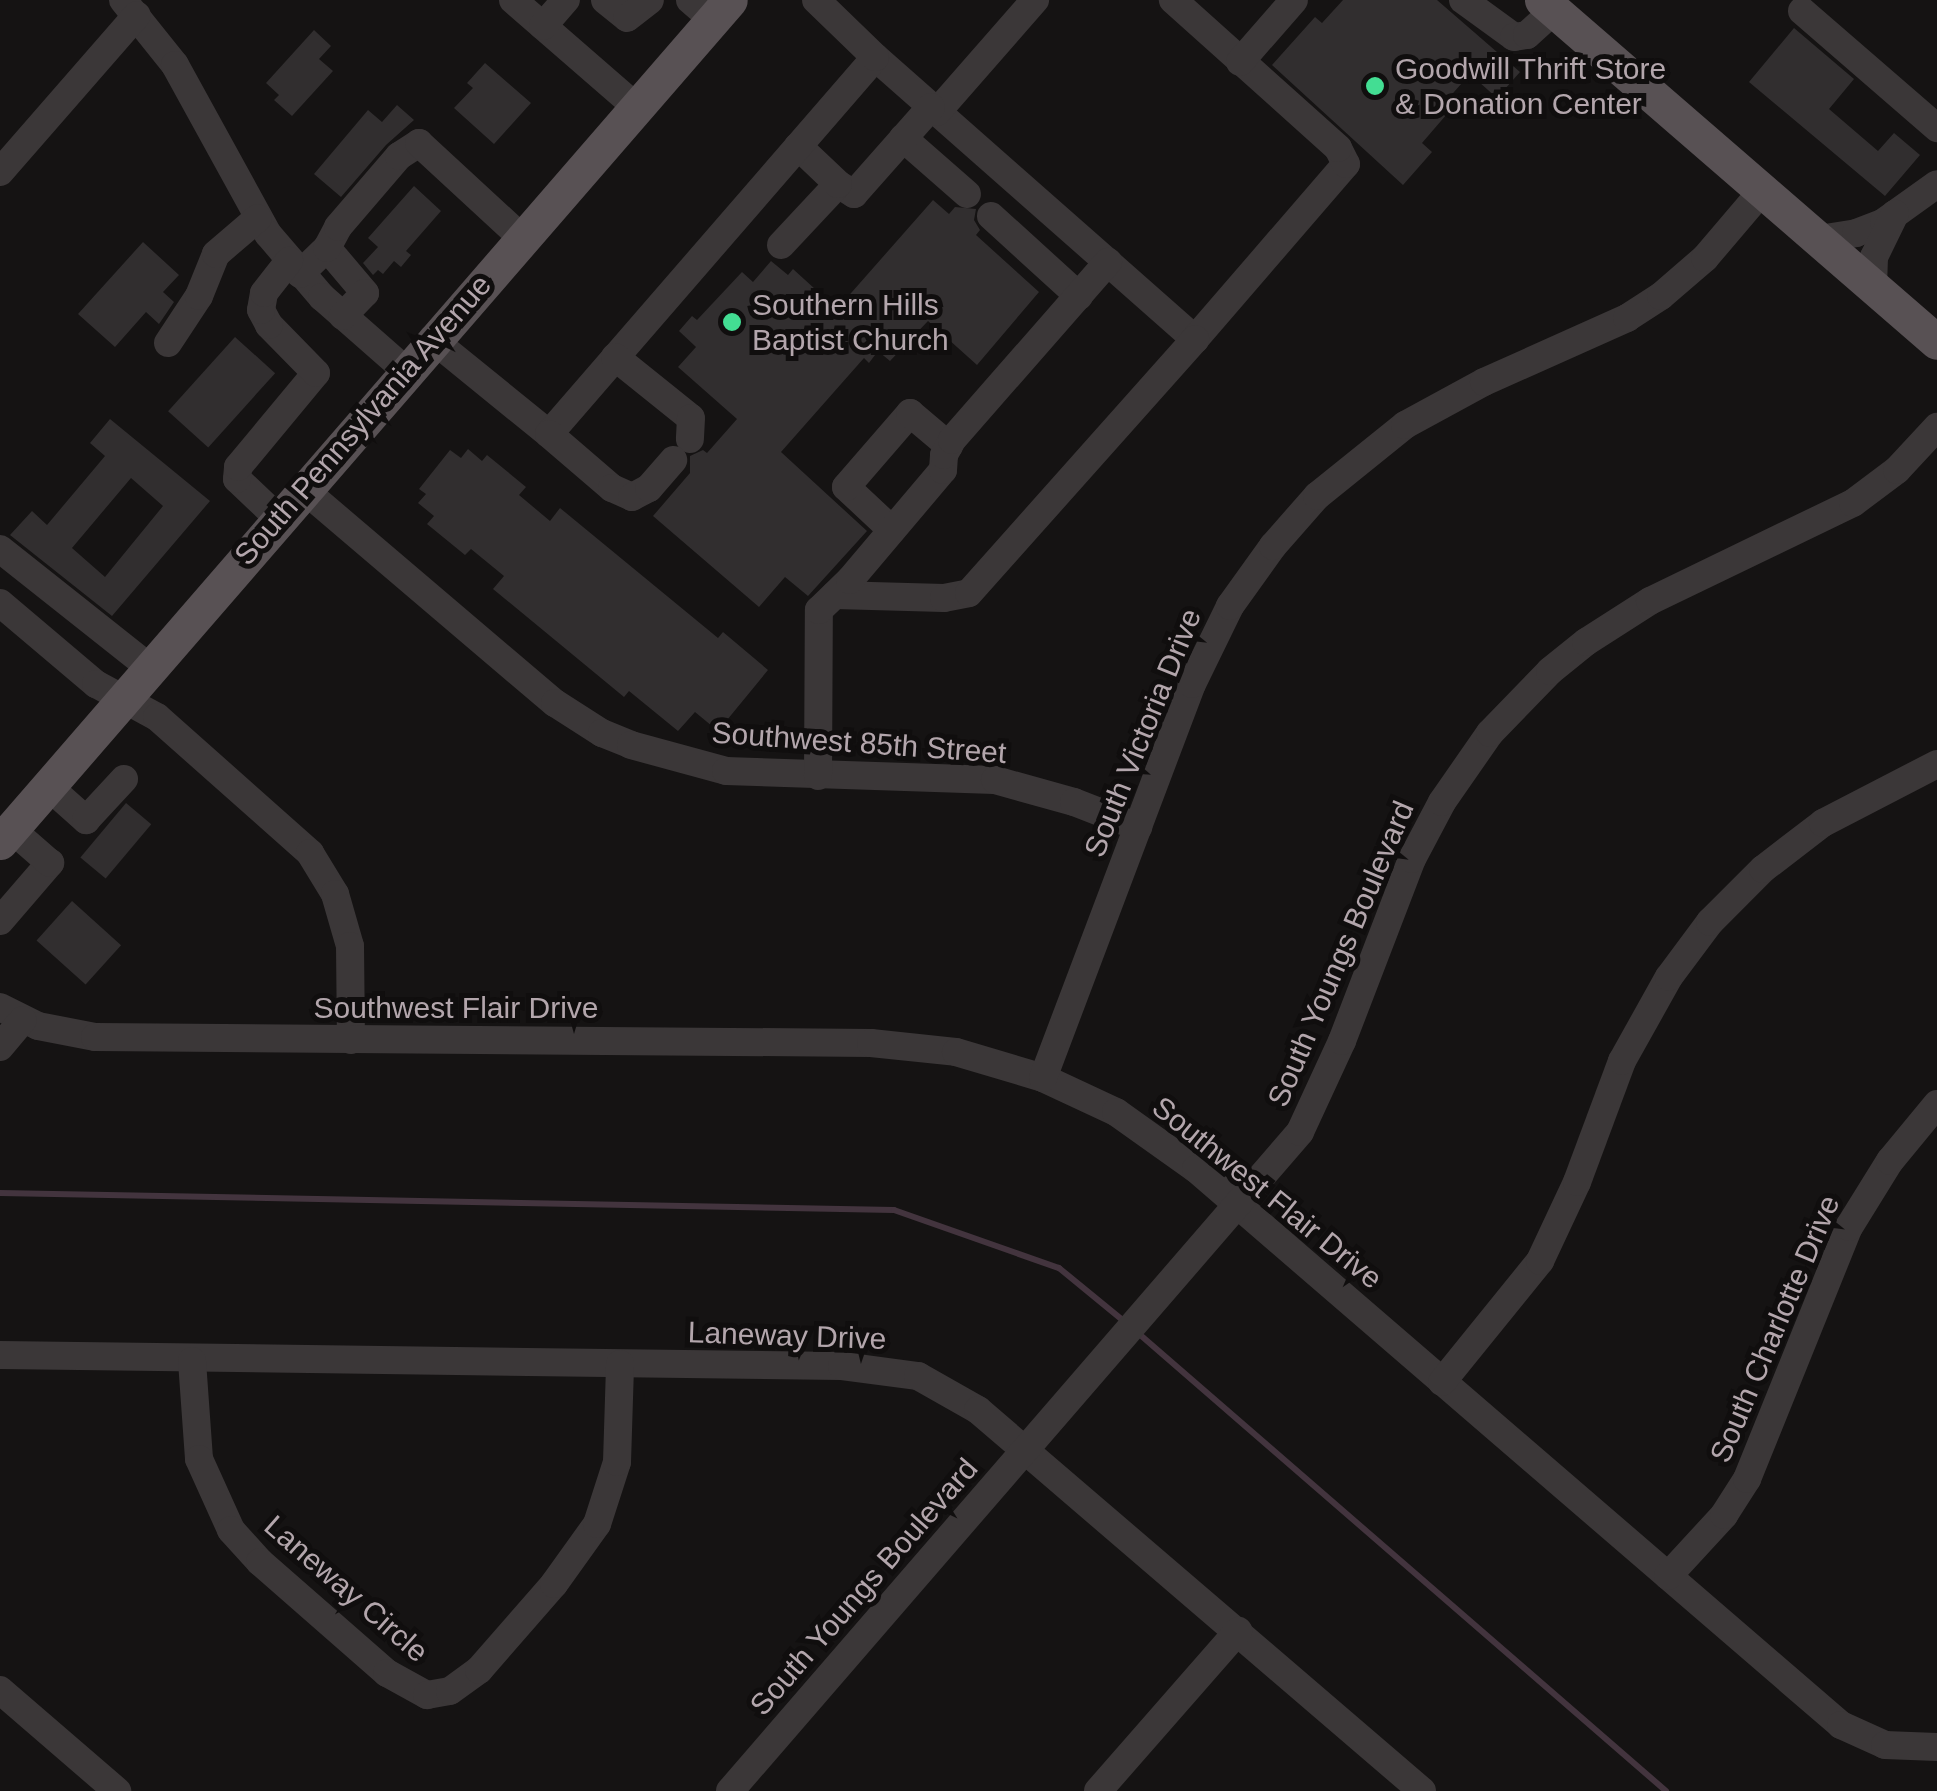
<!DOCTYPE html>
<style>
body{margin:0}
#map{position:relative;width:1937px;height:1791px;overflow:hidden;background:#151313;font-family:Arial,sans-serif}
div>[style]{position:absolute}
.stream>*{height:6px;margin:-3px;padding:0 3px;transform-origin:3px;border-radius:3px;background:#43343e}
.building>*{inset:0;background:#312e2f;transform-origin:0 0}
.minor>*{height:28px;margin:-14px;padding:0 14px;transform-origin:14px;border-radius:14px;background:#3b3738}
.major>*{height:35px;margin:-17.5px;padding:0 17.5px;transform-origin:17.5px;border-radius:17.5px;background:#585154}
.dots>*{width:28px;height:28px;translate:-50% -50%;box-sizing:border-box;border:5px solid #100e0e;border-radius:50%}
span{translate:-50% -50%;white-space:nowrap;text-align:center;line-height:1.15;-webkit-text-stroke:10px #100e0e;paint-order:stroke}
.poi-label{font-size:30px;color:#b3a6ac}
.left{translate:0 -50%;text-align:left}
.street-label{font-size:30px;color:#b3a6ac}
</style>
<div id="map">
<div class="stream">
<div style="left:0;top:1193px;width:894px;rotate:1.09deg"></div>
<div style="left:894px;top:1210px;width:175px;rotate:19.4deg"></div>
<div style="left:1059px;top:1268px;width:85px;rotate:39.3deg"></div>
<div style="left:1138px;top:1333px;width:699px;rotate:40.94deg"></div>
</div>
<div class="building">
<div style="clip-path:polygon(1343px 0,1437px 0,1520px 72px,1497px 98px,1470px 74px,1446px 101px,1453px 107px,1422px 143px,1432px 152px,1403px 185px,1272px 65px,1315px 17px,1322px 23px)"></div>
<div style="clip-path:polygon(1794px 28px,1854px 79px,1829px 109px,1878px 151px,1894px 133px,1920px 155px,1885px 196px,1749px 82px)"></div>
<div style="clip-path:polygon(314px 30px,331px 46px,319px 59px,333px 71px,292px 116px,274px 100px,279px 95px,266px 83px)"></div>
<div style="clip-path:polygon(485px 63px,531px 103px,494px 144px,454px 108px,473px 88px,467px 83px)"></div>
<div style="clip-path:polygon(397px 105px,414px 120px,386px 145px,341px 197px,314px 174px,368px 110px,382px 122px)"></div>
<div style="clip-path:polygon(414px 186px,441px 211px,406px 251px,411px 255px,401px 267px,394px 261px,383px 274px,378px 270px,373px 275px,363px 263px,378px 247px,368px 238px)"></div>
<div style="clip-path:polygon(933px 200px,949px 214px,955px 207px,976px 209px,974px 220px,980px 230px,976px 235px,1039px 292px,977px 365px,928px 321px,890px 361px,878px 351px,869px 363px,864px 358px,781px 452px,867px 531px,808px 596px,785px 577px,759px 607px,653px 516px,690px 473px,690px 456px,703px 450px,707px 453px,737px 419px,678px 367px,696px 347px,679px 331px,692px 316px,697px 320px,742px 272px,753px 282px,771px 261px,788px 275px,793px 269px,837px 309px)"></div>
<div style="clip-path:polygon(143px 242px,179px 275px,163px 292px,174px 302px,159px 324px,146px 312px,115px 347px,78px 314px)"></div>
<div style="left:235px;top:337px;width:54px;height:100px;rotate:42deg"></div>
<div style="clip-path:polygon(evenodd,110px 419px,210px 501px,112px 616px,10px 535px,32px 511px,47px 525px,105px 456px,90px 443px,110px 419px,131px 478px,163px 506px,105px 577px,72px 548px,131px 478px)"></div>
<div style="clip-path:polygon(468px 449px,482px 461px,487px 455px,526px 487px,519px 495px,550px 521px,560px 508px,718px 638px,723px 632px,768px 670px,718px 731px,695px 712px,678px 731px,629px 691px,624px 697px,493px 589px,504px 576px,471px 549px,465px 555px,427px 524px,434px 516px,418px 503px,426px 494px,419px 489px,450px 450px,461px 458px)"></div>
<div style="left:126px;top:803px;width:33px;height:71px;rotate:40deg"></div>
<div style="left:72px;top:901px;width:66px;height:53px;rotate:42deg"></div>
</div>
<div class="minor">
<div style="left:123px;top:0;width:83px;rotate:51.3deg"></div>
<div style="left:175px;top:65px;width:193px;rotate:61.2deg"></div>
<div style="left:268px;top:234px;width:83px;rotate:49.4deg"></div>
<div style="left:322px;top:297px;width:111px;rotate:41.3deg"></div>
<div style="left:513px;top:0;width:162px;rotate:41deg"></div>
<div style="left:605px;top:0;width:28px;rotate:39deg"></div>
<div style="left:627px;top:18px;width:29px;rotate:-38deg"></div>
<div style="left:690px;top:0;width:29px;rotate:41deg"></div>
<div style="left:1463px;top:0;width:63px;rotate:36deg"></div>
<div style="left:1514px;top:37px;width:13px;rotate:-9deg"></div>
<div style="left:1527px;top:35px;width:36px;rotate:-42deg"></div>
<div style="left:1802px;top:11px;width:179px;rotate:40.9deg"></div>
<div style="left:543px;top:26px;width:35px;rotate:-49deg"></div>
<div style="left:875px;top:57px;width:427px;rotate:41.4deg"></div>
<div style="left:1195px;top:339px;width:231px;rotate:-49.2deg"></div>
<div style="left:1346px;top:164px;width:18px;rotate:-117deg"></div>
<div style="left:1338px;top:148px;width:222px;rotate:-138.1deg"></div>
<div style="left:1240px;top:62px;width:82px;rotate:-48.9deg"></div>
<div style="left:937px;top:112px;width:149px;rotate:-48.8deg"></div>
<div style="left:903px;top:138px;width:85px;rotate:41.2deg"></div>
<div style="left:0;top:172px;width:208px;rotate:-48.9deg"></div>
<div style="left:838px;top:184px;width:19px;rotate:32deg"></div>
<div style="left:854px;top:194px;width:116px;rotate:-48.5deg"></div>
<div style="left:991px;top:216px;width:119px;rotate:42.3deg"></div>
<div style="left:1819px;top:239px;width:37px;rotate:-9deg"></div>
<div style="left:1856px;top:233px;width:30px;rotate:-21deg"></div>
<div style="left:1884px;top:222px;width:65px;rotate:-35.6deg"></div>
<div style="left:781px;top:245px;width:83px;rotate:-46.9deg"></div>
<div style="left:838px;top:184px;width:55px;rotate:-136.5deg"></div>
<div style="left:327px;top:248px;width:59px;rotate:49.8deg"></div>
<div style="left:365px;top:293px;width:32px;rotate:134deg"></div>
<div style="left:300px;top:274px;width:37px;rotate:-44deg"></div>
<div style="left:327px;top:248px;width:24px;rotate:-62deg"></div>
<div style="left:338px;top:227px;width:94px;rotate:-49.3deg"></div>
<div style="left:399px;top:156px;width:24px;rotate:-33deg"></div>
<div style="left:419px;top:143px;width:139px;rotate:42.7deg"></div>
<div style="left:1873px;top:286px;width:29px;rotate:-88deg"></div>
<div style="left:1874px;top:257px;width:48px;rotate:-64deg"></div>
<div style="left:432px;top:339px;width:151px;rotate:39.1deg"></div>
<div style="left:549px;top:434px;width:498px;rotate:-49.1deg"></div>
<div style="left:875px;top:57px;width:82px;rotate:-136deg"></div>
<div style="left:168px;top:343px;width:56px;rotate:-56.6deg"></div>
<div style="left:199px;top:296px;width:45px;rotate:-68deg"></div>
<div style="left:216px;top:254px;width:55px;rotate:-40.6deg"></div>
<div style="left:615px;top:357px;width:97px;rotate:38.8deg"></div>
<div style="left:691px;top:418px;width:21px;rotate:93deg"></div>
<div style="left:549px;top:434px;width:83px;rotate:40.6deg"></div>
<div style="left:612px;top:488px;width:22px;rotate:24deg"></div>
<div style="left:632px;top:497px;width:19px;rotate:-28deg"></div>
<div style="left:649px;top:488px;width:37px;rotate:-49deg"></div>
<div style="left:302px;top:488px;width:332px;rotate:40.4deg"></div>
<div style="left:555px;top:703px;width:56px;rotate:32.6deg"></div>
<div style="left:602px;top:733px;width:31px;rotate:22deg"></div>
<div style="left:631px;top:745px;width:98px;rotate:15.3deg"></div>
<div style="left:726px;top:771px;width:269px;rotate:1.9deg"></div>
<div style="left:995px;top:780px;width:82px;rotate:15.6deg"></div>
<div style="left:1074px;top:802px;width:69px;rotate:21.3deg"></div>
<div style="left:277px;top:517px;width:55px;rotate:-136.5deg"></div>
<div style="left:237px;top:479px;width:12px;rotate:-85deg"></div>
<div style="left:238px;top:467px;width:122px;rotate:-50.3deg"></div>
<div style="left:316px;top:373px;width:67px;rotate:-134.4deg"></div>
<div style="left:269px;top:325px;width:17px;rotate:-118deg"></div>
<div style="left:261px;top:310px;width:17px;rotate:-80deg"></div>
<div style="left:264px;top:293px;width:41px;rotate:-52deg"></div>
<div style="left:892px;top:530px;width:63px;rotate:-136.9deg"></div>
<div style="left:846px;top:487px;width:98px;rotate:-49.1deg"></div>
<div style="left:910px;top:413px;width:51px;rotate:40.2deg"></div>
<div style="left:0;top:549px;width:191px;rotate:38.4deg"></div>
<div style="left:835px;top:595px;width:109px;rotate:1.6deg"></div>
<div style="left:944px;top:598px;width:25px;rotate:-11deg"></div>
<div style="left:969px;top:593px;width:340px;rotate:-48.3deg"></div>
<div style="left:0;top:603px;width:126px;rotate:40.2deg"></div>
<div style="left:96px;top:684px;width:69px;rotate:28.4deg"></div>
<div style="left:157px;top:717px;width:205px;rotate:41.6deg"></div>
<div style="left:310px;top:853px;width:48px;rotate:58.6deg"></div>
<div style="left:335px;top:894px;width:54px;rotate:73.9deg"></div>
<div style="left:350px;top:946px;width:94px;rotate:89.4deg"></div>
<div style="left:818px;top:776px;width:166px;rotate:-89.7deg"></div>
<div style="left:819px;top:610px;width:43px;rotate:-44.1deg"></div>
<div style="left:850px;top:580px;width:144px;rotate:-49.8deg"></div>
<div style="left:943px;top:470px;width:15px;rotate:-86deg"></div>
<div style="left:944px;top:455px;width:17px;rotate:-62deg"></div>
<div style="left:952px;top:440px;width:237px;rotate:-48.8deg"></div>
<div style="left:49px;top:787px;width:50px;rotate:41.7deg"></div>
<div style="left:86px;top:820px;width:56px;rotate:-47.2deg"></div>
<div style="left:0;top:921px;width:77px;rotate:-49.2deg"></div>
<div style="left:50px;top:863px;width:52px;rotate:-138.9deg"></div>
<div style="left:0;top:1007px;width:42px;rotate:26.6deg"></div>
<div style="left:38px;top:1026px;width:58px;rotate:10.9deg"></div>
<div style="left:95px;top:1037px;width:776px;rotate:0.44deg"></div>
<div style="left:871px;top:1043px;width:85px;rotate:6deg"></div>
<div style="left:956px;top:1052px;width:91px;rotate:16.6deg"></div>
<div style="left:1043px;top:1078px;width:81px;rotate:25deg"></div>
<div style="left:1116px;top:1112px;width:98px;rotate:35.5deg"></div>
<div style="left:1196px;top:1169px;width:852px;rotate:40.76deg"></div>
<div style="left:1841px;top:1725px;width:48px;rotate:24.4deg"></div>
<div style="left:1885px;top:1745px;width:52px;rotate:2.2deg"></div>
<div style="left:0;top:1047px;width:35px;rotate:-50deg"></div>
<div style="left:1043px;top:1078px;width:421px;rotate:-69.3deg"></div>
<div style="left:1192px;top:684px;width:87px;rotate:-64deg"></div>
<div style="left:1230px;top:606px;width:74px;rotate:-54.4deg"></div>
<div style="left:1273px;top:546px;width:67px;rotate:-48.7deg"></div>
<div style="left:1317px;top:496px;width:113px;rotate:-38.9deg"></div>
<div style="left:1405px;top:425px;width:90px;rotate:-28.6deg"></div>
<div style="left:1484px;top:382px;width:157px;rotate:-24.1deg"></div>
<div style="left:1627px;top:318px;width:40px;rotate:-32.9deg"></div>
<div style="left:1661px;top:296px;width:58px;rotate:-40.8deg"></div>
<div style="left:1705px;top:258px;width:88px;rotate:-49.6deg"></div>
<div style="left:0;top:1355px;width:842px;rotate:0.75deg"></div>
<div style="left:842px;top:1366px;width:77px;rotate:7.5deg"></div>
<div style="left:918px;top:1376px;width:69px;rotate:29.5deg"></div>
<div style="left:978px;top:1410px;width:585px;rotate:40.63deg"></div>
<div style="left:192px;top:1361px;width:98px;rotate:85.9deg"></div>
<div style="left:199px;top:1459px;width:78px;rotate:65.7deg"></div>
<div style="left:231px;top:1530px;width:43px;rotate:47.8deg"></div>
<div style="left:260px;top:1562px;width:169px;rotate:41.2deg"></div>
<div style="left:387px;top:1673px;width:46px;rotate:28.8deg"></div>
<div style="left:427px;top:1695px;width:23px;rotate:-10deg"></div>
<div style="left:450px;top:1691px;width:36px;rotate:-36deg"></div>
<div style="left:479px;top:1670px;width:114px;rotate:-48.9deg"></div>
<div style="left:554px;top:1584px;width:74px;rotate:-54.4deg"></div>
<div style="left:597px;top:1524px;width:65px;rotate:-72.1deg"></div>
<div style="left:617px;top:1462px;width:98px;rotate:-88.2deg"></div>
<div style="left:1442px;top:1382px;width:156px;rotate:-51deg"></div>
<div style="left:1540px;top:1261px;width:87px;rotate:-64.9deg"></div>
<div style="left:1577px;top:1182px;width:129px;rotate:-69.6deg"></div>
<div style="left:1622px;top:1061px;width:96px;rotate:-60.8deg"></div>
<div style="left:1669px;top:977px;width:69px;rotate:-53.3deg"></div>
<div style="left:1710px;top:922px;width:75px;rotate:-45deg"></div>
<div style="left:1763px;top:869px;width:76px;rotate:-37.5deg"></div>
<div style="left:1823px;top:823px;width:128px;rotate:-27.4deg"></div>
<div style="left:1668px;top:1576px;width:83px;rotate:-47.4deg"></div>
<div style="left:1724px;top:1515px;width:43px;rotate:-57.4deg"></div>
<div style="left:1747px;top:1479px;width:272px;rotate:-68deg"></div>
<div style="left:1849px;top:1227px;width:78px;rotate:-58.2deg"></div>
<div style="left:1890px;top:1161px;width:74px;rotate:-50.5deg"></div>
<div style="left:0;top:1690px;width:155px;rotate:40.8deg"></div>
<div style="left:730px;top:1791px;width:871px;rotate:-49.14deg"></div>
<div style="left:1300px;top:1132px;width:100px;rotate:-65.2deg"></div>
<div style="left:1342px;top:1041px;width:195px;rotate:-69deg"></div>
<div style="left:1412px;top:859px;width:64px;rotate:-62.2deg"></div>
<div style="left:1442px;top:802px;width:84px;rotate:-55.2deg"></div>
<div style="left:1490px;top:733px;width:86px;rotate:-45.9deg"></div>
<div style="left:1550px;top:671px;width:46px;rotate:-38.9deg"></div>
<div style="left:1586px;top:642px;width:76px;rotate:-32.6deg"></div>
<div style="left:1650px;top:601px;width:225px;rotate:-25.8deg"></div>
<div style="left:1853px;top:503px;width:55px;rotate:-36.9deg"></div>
<div style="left:1897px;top:470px;width:59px;rotate:-47.1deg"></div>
<div style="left:1098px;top:1791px;width:213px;rotate:-48.8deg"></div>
</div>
<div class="major">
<div style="left:1542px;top:0;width:522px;rotate:40.89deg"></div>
<div style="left:0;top:842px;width:1114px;rotate:-49.08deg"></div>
</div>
<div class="dots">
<div style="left:1375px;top:86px;background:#43dd93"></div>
<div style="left:732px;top:322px;background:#43dd93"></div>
</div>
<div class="poi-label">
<span class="left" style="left:1395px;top:86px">Goodwill Thrift Store<br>&amp; Donation Center</span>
<span class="left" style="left:752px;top:322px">Southern Hills<br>Baptist Church</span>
</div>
<div class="street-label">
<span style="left:363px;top:420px;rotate:-49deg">South Pennsylvania Avenue</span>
<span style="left:1143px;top:733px;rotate:-68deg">South Victoria Drive</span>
<span style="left:859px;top:743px;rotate:4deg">Southwest 85th Street</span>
<span style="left:1341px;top:954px;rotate:-67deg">South Youngs Boulevard</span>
<span style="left:456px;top:1008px">Southwest Flair Drive</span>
<span style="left:1267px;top:1193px;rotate:39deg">Southwest Flair Drive</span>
<span style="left:1775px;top:1329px;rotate:-67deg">South Charlotte Drive</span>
<span style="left:787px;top:1336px;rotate:2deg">Laneway Drive</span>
<span style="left:864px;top:1587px;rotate:-49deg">South Youngs Boulevard</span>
<span style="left:346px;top:1589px;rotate:41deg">Laneway Circle</span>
</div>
</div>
